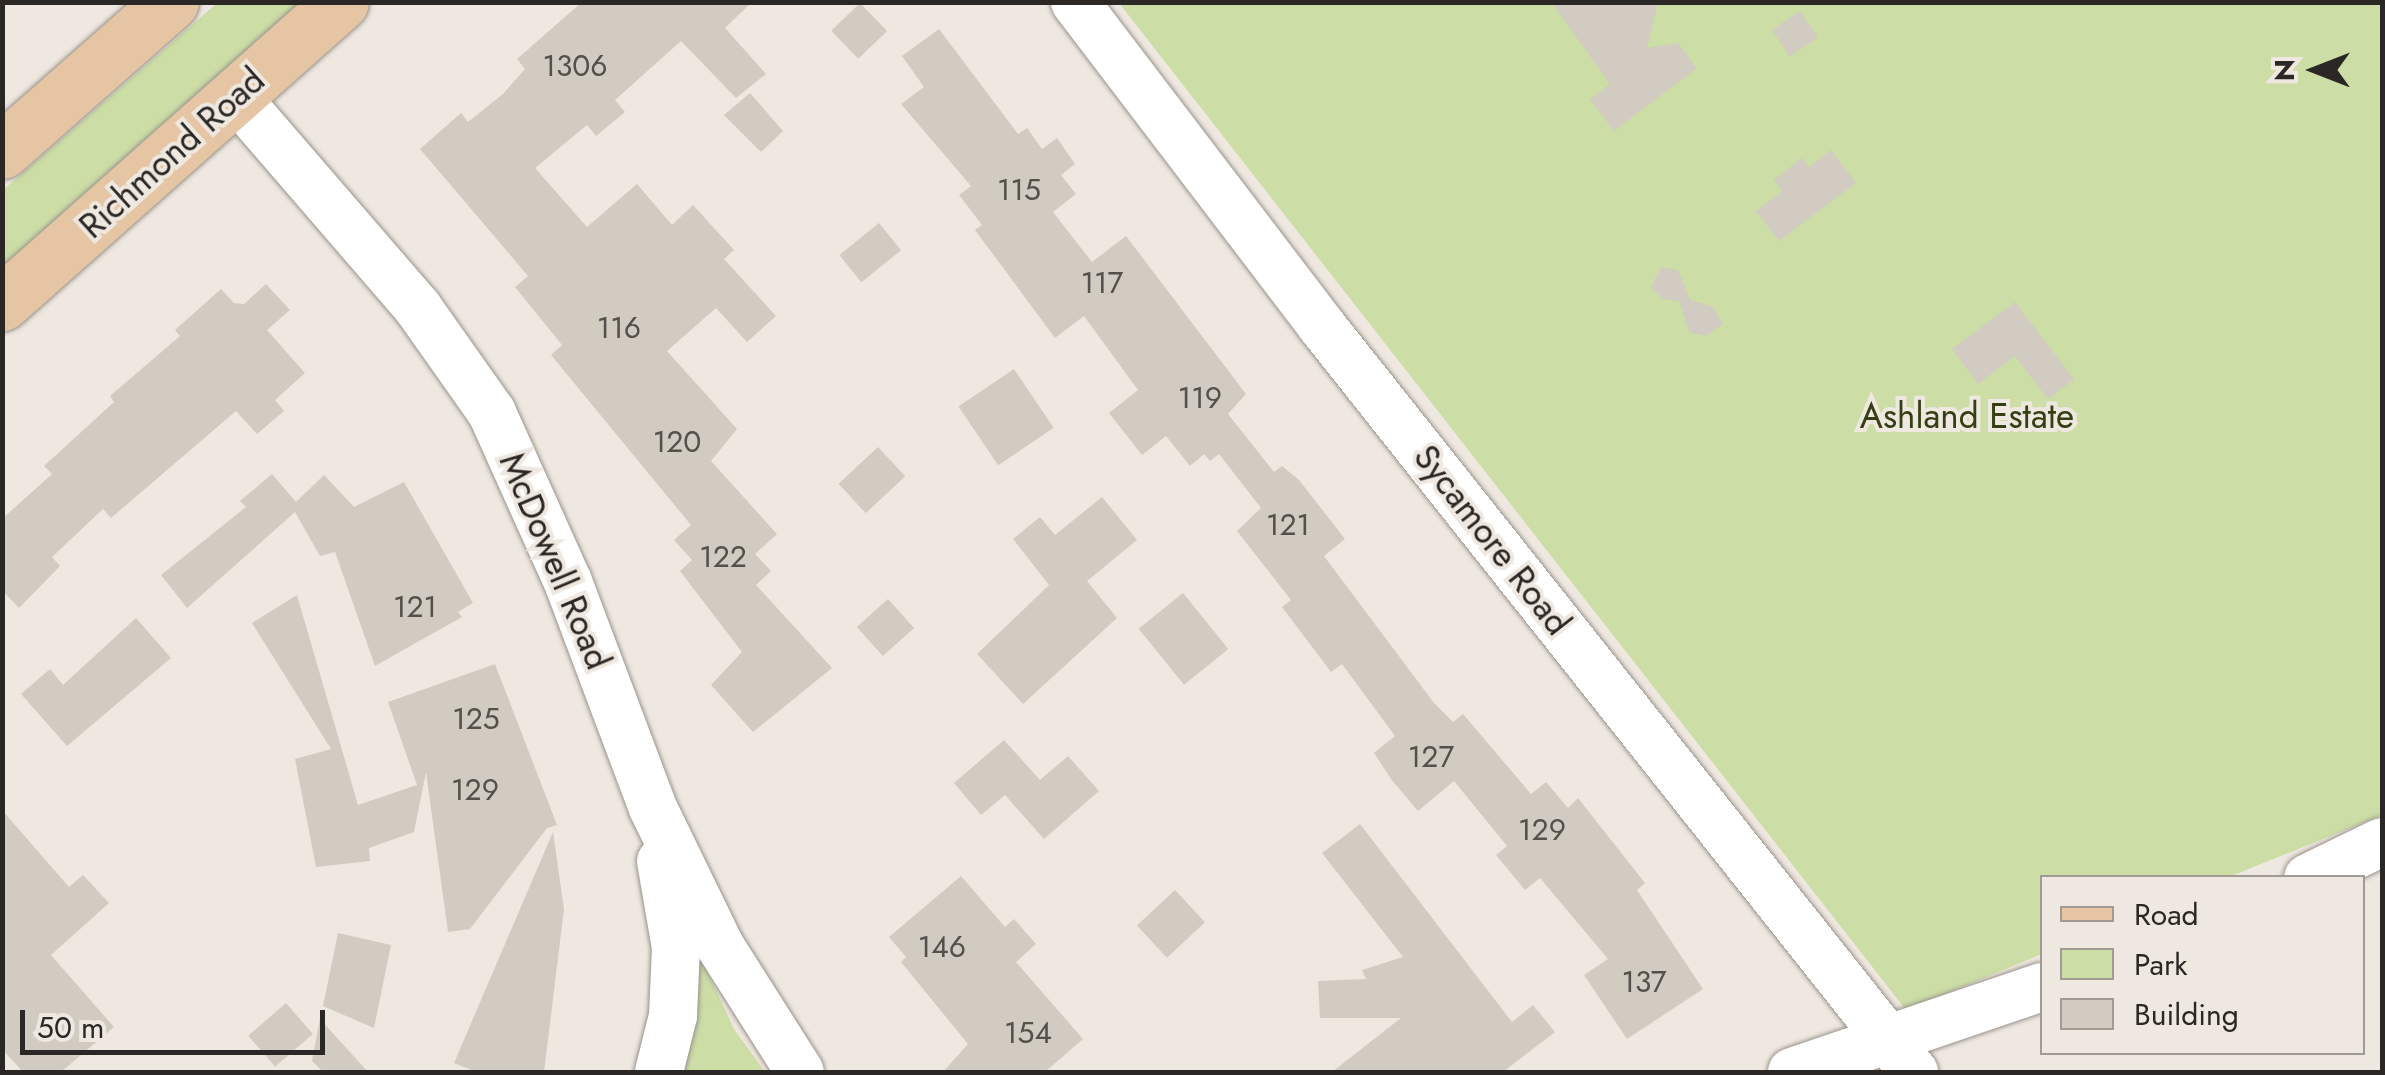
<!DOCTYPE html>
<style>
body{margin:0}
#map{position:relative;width:2385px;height:1075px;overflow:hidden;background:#efe8e0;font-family:Jost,sans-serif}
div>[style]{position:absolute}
.green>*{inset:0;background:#ccdda6}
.building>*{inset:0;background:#d1cbc2;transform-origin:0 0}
.roads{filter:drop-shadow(0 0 2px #99938b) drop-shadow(0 0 2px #99938b)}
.minor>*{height:48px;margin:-24px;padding:0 24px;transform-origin:24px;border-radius:24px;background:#fff}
.major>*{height:55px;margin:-27.5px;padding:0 27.5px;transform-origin:27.5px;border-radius:27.5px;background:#e5c5a3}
span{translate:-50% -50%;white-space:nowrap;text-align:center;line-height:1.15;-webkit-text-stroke:8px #efe8e0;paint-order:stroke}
.number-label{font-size:30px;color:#54504c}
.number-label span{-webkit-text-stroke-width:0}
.street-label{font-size:35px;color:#2a2724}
.park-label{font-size:35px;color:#343f13}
.frame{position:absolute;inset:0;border:5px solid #2a2724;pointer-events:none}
.legend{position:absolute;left:2040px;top:875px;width:325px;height:180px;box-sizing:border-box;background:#efe8e0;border:2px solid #a09b95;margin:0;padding:12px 18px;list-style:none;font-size:30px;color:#2a2724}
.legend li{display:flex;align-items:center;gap:20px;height:50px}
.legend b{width:50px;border:2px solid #a09b95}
.north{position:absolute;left:2265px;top:20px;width:100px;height:100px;-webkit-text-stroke:8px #efe8e0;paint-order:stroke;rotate:270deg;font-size:28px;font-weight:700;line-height:40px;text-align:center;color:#2a2724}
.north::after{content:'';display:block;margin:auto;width:35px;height:45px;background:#2a2724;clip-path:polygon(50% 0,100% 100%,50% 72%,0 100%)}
.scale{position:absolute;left:20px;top:1010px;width:305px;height:45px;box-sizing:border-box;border:5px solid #2a2724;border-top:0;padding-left:12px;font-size:30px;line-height:35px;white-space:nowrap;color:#2a2724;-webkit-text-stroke:8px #efe8e0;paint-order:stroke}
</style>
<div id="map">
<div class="green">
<div style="clip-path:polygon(217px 3px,308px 3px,3px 271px,2px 191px)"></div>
<div style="clip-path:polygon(1119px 3px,2382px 3px,2382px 815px,2229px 877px,2042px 878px,2042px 954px,1906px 1010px)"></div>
<div style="clip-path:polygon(695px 945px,734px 1029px,765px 1072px,684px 1072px)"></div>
</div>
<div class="building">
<div style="clip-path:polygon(582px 2px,752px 2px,725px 28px,766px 74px,736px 98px,681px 41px,615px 100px,625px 112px,596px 136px,587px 125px,535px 168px,587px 227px,637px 184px,672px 225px,693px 205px,734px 250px,724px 259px,776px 316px,747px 342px,716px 308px,667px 351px,737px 429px,711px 461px,777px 534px,755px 554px,771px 571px,756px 585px,832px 668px,753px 732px,711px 685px,742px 652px,680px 571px,692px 560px,674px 540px,691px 525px,551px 355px,562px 345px,515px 287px,528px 276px,420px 149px,461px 113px,468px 122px,503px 94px,525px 69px,517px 59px)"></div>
<div style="clip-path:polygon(1551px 2px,1658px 2px,1647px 48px,1678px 43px,1697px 68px,1614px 131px,1590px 99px,1610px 84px)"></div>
<div style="left:860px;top:3px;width:39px;height:40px;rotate:46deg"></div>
<div style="left:1800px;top:11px;width:32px;height:34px;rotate:56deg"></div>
<div style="clip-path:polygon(939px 29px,1018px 134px,1027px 128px,1042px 149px,1057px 138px,1075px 164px,1061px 175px,1076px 194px,1053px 212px,1092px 262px,1126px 236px,1246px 394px,1228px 414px,1274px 472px,1282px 466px,1299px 480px,1345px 539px,1324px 556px,1434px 703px,1453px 722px,1463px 714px,1531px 794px,1546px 782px,1568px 808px,1578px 798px,1645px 883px,1637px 890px,1703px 989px,1627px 1039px,1584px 975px,1608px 959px,1540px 878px,1525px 890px,1496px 855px,1507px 846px,1454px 781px,1418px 811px,1391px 779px,1374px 753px,1395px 736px,1342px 664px,1331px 672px,1282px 607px,1291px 600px,1237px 531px,1261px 508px,1219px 454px,1210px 461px,1204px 454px,1190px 466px,1166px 436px,1142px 455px,1109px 413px,1138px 390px,1084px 316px,1055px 338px,975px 230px,982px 225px,959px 195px,971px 186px,901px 104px,924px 87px,902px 56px)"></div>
<div style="clip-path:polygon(750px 93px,783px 131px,761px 152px,724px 115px)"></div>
<div style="clip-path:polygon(1831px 150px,1856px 183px,1779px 241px,1756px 211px,1782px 191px,1774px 180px,1802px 158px,1809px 167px)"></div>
<div style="left:879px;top:223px;width:35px;height:51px;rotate:51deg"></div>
<div style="clip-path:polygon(1661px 267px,1678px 270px,1690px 300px,1712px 306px,1723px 324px,1705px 336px,1689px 332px,1679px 301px,1662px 299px,1651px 288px)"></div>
<div style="clip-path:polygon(266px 284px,290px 310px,267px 330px,305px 373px,275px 400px,284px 411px,257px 434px,236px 411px,111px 518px,103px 509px,52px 557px,60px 566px,19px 608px,2px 590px,2px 519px,52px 474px,44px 466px,114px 402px,110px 396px,180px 336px,175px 330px,221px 289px,234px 303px,244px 304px)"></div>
<div style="clip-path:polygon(2015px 302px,2074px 379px,2048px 399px,2015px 356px,1978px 384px,1952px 349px)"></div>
<div style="left:1014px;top:369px;width:71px;height:67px;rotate:56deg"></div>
<div style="left:878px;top:447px;width:40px;height:54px;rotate:47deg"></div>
<div style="clip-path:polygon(272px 474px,296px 502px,324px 475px,354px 507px,404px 482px,473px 603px,458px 612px,462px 617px,375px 666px,335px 552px,320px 556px,295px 512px,187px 608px,161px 575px,246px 507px,240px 501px)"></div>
<div style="clip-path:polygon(1102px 497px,1137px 540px,1087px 581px,1117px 618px,1023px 704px,977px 654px,1049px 585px,1013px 539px,1040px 517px,1055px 535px)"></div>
<div style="left:1183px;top:593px;width:72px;height:57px;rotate:51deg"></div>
<div style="clip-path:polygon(297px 595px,358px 805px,417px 785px,388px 702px,495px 664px,557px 825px,547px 828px,470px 929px,448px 932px,426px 772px,414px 832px,369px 848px,370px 861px,316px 867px,295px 759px,331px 749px,252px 623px)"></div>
<div style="left:888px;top:599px;width:39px;height:42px;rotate:48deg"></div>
<div style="clip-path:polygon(136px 618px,171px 658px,67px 746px,21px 694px,50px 669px,63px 685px)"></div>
<div style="clip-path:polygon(1004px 740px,1040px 780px,1068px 756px,1099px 791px,1044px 839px,1005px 795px,981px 815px,954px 783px)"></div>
<div style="clip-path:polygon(2px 810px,69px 887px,83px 875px,109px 903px,51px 955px,114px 1027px,61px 1072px,23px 1072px,2px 1049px)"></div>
<div style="clip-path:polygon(1360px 824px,1512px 1022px,1533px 1005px,1555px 1032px,1503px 1072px,1332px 1072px,1401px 1018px,1320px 1018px,1318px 981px,1366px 979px,1362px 970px,1403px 957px,1322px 853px)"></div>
<div style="clip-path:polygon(553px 832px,564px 909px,544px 1072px,476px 1072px,454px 1063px)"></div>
<div style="clip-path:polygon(961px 876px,1005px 927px,1014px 919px,1036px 944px,1016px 962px,1083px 1039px,1045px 1072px,943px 1072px,968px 1044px,901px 962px,906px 957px,889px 937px)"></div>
<div style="left:1175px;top:890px;width:44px;height:52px;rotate:47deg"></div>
<div style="clip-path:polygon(338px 933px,391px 945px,374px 1028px,323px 1006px)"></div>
<div style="left:286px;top:1003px;width:41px;height:50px;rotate:49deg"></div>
<div style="clip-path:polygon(320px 1019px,368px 1072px,323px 1072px,312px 1061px)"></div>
</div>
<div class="roads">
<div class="minor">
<div style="left:1075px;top:2px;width:406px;rotate:52.7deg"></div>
<div style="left:1321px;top:325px;width:954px;rotate:51.56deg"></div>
<div style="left:236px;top:97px;width:279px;rotate:49.2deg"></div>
<div style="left:418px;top:308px;width:128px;rotate:54.8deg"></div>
<div style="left:492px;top:413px;width:185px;rotate:65.8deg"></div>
<div style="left:568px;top:582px;width:241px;rotate:69.4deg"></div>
<div style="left:653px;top:808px;width:153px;rotate:64.1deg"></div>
<div style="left:720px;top:946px;width:149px;rotate:57.6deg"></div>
<div style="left:2308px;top:878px;width:82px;rotate:-25.9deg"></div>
<div style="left:659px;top:1072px;width:58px;rotate:-76deg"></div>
<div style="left:673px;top:1016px;width:68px;rotate:-87.5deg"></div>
<div style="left:676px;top:948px;width:88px;rotate:-99.8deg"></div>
<div style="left:1792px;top:1072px;width:264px;rotate:-18.8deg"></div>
</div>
<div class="major">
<div style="left:2px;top:151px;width:225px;rotate:-41.4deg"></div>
<div style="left:2px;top:303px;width:453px;rotate:-41.6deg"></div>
</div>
</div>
<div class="number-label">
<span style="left:575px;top:66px">1306</span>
<span style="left:1019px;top:190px">115</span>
<span style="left:1102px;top:283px">117</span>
<span style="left:619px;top:328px">116</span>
<span style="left:1200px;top:398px">119</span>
<span style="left:677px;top:442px">120</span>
<span style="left:1288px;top:525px">121</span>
<span style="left:723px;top:557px">122</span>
<span style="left:415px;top:607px">121</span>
<span style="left:476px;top:719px">125</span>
<span style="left:1431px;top:757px">127</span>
<span style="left:475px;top:790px">129</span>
<span style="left:1542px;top:830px">129</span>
<span style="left:942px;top:947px">146</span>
<span style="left:1644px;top:982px">137</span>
<span style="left:1028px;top:1033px">154</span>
</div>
<div class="street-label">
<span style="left:172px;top:153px;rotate:-42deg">Richmond Road</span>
<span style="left:1492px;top:540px;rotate:52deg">Sycamore Road</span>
<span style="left:555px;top:561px;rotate:67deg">McDowell Road</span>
</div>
<div class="park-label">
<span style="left:1967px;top:416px">Ashland Estate</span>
</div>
<div class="frame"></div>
<ul class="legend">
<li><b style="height:12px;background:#e5c5a3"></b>Road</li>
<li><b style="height:28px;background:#ccdda6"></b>Park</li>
<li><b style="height:28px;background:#d1cbc2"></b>Building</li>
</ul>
<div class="north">N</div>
<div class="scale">50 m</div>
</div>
